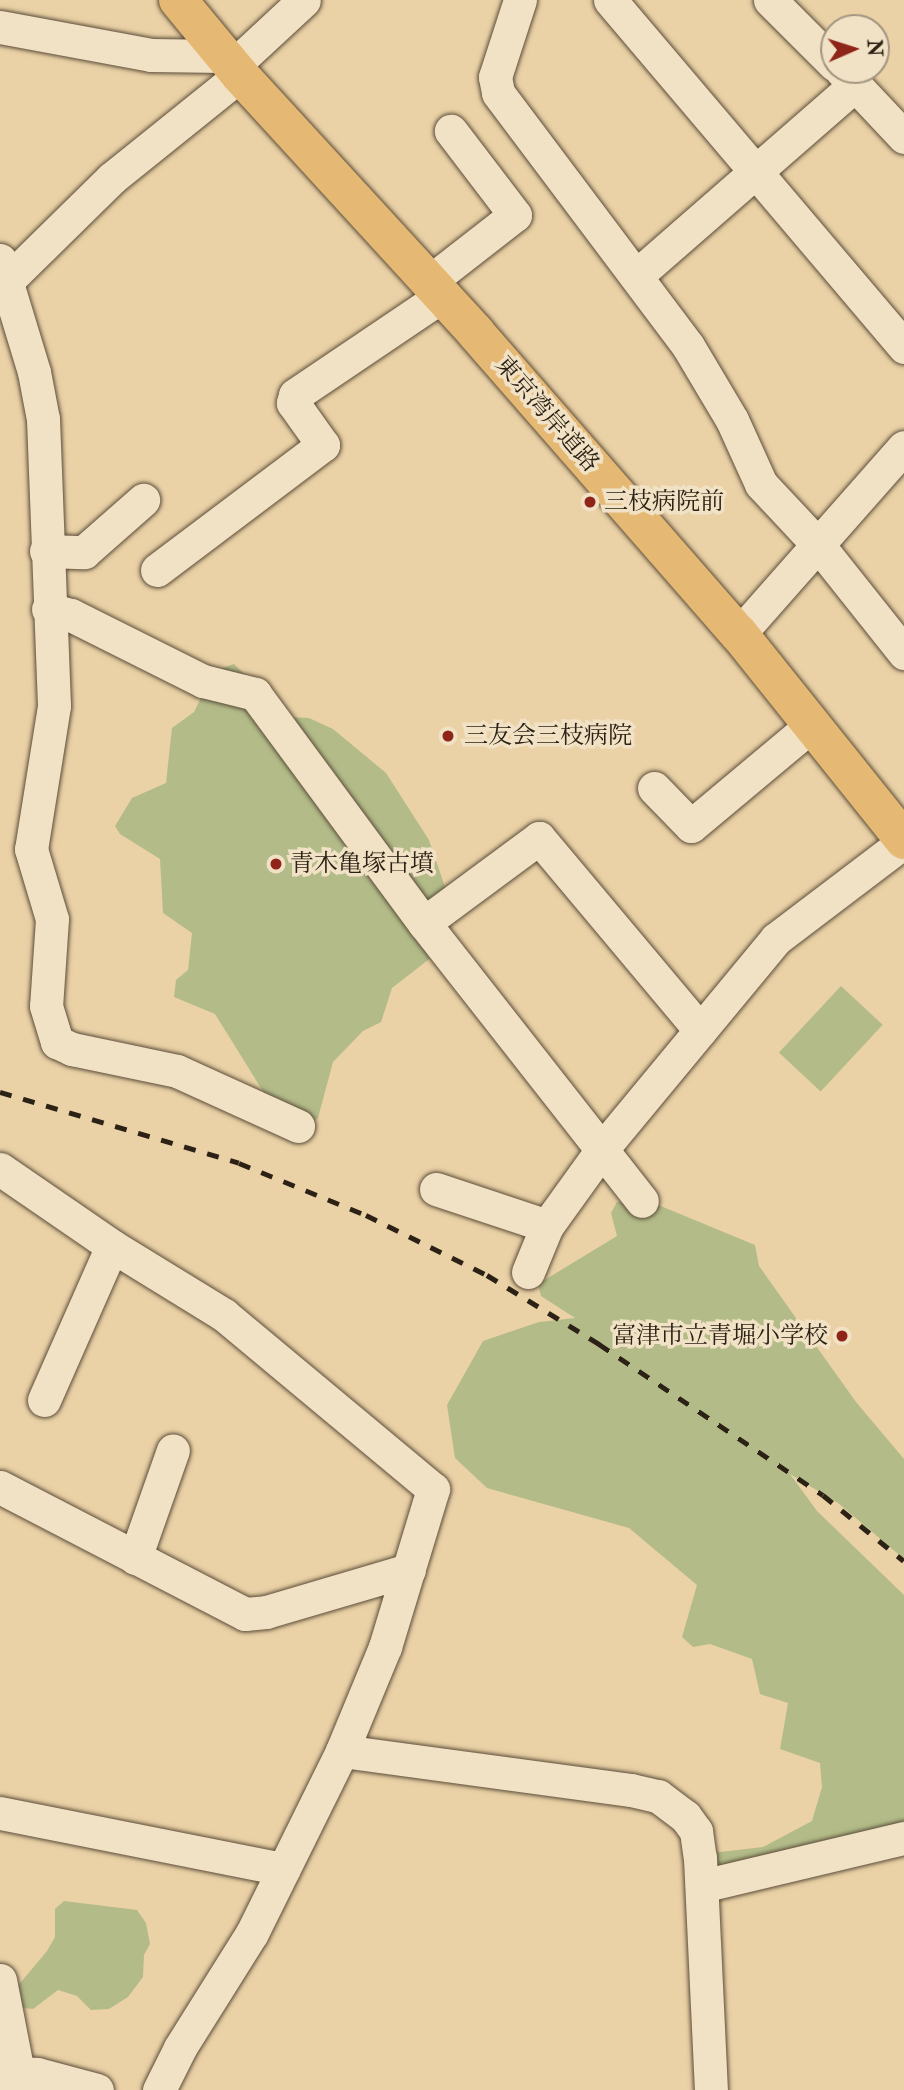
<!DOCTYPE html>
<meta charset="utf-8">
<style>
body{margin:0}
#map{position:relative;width:904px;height:2090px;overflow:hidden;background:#ead1a6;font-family:"IM FELL Double Pica","Noto Serif JP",serif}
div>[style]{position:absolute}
.green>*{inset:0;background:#b3bc89;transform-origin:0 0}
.roads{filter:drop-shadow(0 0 2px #5b4d39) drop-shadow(0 0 2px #5b4d39)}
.minor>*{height:33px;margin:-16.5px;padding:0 16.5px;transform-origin:16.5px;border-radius:16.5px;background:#f1e1c5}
.highway>*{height:38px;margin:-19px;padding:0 19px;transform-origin:19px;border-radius:19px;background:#e5b873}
.rail>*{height:5px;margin-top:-2.5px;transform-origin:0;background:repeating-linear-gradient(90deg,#2b2115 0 12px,transparent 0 24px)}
.dots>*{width:19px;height:19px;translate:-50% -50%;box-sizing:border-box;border:4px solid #f1e1c5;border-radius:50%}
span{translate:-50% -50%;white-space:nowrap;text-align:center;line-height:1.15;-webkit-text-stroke:7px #f1e1c5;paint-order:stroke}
.street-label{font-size:24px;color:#2b2115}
.poi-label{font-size:24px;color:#2b2115}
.left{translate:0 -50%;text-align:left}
.right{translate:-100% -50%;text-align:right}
.north{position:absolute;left:820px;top:14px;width:70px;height:70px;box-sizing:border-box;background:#f1e1c5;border:2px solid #a2947f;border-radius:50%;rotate:87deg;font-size:19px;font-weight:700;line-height:28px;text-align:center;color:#2b2115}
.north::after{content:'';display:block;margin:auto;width:24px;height:32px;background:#8f2418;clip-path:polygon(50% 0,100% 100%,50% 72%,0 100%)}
</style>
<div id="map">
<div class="green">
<div style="clip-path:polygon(234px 664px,288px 717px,309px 718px,333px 729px,386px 773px,429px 840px,446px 890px,432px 957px,392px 988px,381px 1022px,363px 1031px,333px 1062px,318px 1118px,300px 1131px,264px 1093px,215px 1014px,174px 997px,176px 980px,188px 970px,192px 933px,163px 913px,160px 859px,120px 834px,115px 826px,132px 798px,166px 783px,172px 728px,194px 712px,214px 671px)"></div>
<div style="left:841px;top:986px;width:57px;height:91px;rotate:43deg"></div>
<div style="clip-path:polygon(617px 1202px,651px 1202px,755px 1245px,759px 1266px,856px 1402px,904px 1459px,904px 1559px,838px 1503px,790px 1474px,817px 1511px,904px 1595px,904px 1828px,719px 1879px,712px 1853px,763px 1847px,812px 1821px,822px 1787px,820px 1763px,780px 1749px,788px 1703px,760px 1694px,752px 1659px,710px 1644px,693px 1647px,682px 1637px,697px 1585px,629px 1528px,487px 1488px,455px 1458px,447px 1405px,483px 1341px,539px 1322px,575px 1318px,541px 1296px,538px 1284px,617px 1236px,611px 1213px)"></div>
<div style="clip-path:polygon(64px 1901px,137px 1910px,146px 1923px,150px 1944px,144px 1955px,143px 1977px,128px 1997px,109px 2009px,91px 2010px,77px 1996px,58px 1990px,33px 2009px,14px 2007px,11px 1994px,47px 1951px,55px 1937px,55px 1909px)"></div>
</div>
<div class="roads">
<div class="minor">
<div style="left:520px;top:0;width:81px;rotate:108deg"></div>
<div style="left:495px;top:77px;width:16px;rotate:79deg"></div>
<div style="left:498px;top:93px;width:316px;rotate:53.1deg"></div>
<div style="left:688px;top:346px;width:86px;rotate:59.3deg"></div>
<div style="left:732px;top:420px;width:70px;rotate:65.6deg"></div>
<div style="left:761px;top:484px;width:85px;rotate:46.9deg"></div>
<div style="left:819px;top:546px;width:137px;rotate:51.5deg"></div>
<div style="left:610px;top:0;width:455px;rotate:49.7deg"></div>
<div style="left:770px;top:0;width:91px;rotate:45deg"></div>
<div style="left:0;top:27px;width:154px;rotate:10.5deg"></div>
<div style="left:151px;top:55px;width:72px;rotate:0.8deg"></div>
<div style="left:232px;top:67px;width:98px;rotate:-42.9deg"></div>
<div style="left:841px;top:70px;width:92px;rotate:46.8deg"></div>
<div style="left:0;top:260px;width:117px;rotate:73.1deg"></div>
<div style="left:34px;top:372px;width:48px;rotate:79.2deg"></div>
<div style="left:43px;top:419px;width:287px;rotate:87.8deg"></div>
<div style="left:54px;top:706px;width:145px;rotate:99.1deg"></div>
<div style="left:31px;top:849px;width:73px;rotate:73.3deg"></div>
<div style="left:52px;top:919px;width:87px;rotate:93.9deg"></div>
<div style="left:46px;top:1006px;width:38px;rotate:73deg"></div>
<div style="left:57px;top:1042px;width:17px;rotate:25deg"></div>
<div style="left:72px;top:1049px;width:107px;rotate:11.8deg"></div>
<div style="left:177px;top:1071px;width:133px;rotate:24.4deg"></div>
<div style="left:636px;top:276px;width:292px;rotate:-41.1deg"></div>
<div style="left:429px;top:282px;width:109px;rotate:-37.9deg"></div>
<div style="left:515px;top:215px;width:106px;rotate:-127.3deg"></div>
<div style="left:0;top:288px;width:157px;rotate:-44.5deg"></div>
<div style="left:112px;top:178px;width:164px;rotate:-38.8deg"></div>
<div style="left:46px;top:551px;width:38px;rotate:2deg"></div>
<div style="left:84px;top:552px;width:79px;rotate:-41.4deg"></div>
<div style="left:157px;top:570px;width:208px;rotate:-37deg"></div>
<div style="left:323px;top:445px;width:52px;rotate:-125.5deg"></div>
<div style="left:293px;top:403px;width:8px;rotate:-76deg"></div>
<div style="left:295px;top:395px;width:177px;rotate:-34deg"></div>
<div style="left:48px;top:609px;width:24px;rotate:15deg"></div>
<div style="left:71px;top:615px;width:148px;rotate:26.6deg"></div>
<div style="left:203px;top:681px;width:54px;rotate:14deg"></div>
<div style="left:255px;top:694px;width:285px;rotate:53.6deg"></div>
<div style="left:424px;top:923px;width:353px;rotate:51.9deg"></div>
<div style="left:739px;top:634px;width:249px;rotate:-48.6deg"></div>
<div style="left:654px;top:788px;width:53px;rotate:45.8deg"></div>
<div style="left:691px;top:826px;width:159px;rotate:-39.9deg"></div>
<div style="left:424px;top:923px;width:143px;rotate:-36.5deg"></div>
<div style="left:539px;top:838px;width:251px;rotate:50deg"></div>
<div style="left:0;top:1169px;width:136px;rotate:34.5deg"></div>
<div style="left:112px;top:1246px;width:132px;rotate:31.6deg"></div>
<div style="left:224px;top:1315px;width:272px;rotate:39.8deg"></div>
<div style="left:433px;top:1489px;width:165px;rotate:106.9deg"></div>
<div style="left:385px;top:1647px;width:113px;rotate:112.5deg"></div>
<div style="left:342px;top:1751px;width:203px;rotate:116.3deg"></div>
<div style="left:252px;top:1933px;width:136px;rotate:122.1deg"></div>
<div style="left:180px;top:2048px;width:47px;rotate:116.6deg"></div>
<div style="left:436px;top:1189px;width:117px;rotate:18.4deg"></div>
<div style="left:528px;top:1272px;width:50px;rotate:-67.6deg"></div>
<div style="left:547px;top:1226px;width:96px;rotate:-54.3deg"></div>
<div style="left:603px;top:1148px;width:271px;rotate:-50.4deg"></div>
<div style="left:776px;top:939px;width:161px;rotate:-37.2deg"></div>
<div style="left:44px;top:1400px;width:168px;rotate:-66.2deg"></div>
<div style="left:0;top:1487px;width:276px;rotate:27.4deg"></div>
<div style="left:245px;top:1614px;width:21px;rotate:-5deg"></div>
<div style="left:266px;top:1612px;width:149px;rotate:-16.4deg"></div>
<div style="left:135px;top:1558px;width:114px;rotate:-70.6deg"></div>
<div style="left:342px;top:1751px;width:292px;rotate:7.7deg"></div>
<div style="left:631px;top:1790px;width:28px;rotate:13deg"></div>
<div style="left:658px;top:1796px;width:34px;rotate:37deg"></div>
<div style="left:685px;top:1816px;width:19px;rotate:54deg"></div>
<div style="left:696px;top:1831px;width:27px;rotate:82deg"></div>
<div style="left:700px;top:1858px;width:232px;rotate:87.3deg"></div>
<div style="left:0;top:1813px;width:289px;rotate:11.2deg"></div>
<div style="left:702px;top:1886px;width:208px;rotate:-13.4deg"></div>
<div style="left:0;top:1980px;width:95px;rotate:79deg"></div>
<div style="left:0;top:2079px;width:19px;rotate:-18deg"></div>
<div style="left:18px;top:2073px;width:19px;rotate:3deg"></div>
<div style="left:37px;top:2074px;width:62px;rotate:14.9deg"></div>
</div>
<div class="highway">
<div style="left:178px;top:0;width:97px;rotate:50.4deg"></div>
<div style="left:240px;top:75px;width:350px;rotate:47.5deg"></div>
<div style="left:476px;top:333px;width:400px;rotate:48.9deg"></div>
<div style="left:739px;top:634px;width:264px;rotate:51.3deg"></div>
</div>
</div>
<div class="rail">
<div style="left:0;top:1092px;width:249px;rotate:16.5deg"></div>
<div style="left:239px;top:1163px;width:137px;rotate:22.3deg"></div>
<div style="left:366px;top:1215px;width:135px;rotate:26.4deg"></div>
<div style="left:487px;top:1275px;width:132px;rotate:31.6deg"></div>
<div style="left:599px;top:1344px;width:270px;rotate:34deg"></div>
<div style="left:823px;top:1495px;width:104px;rotate:39.2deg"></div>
</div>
<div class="dots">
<div style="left:590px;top:502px;background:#8f2418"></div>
<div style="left:448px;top:736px;background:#8f2418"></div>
<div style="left:276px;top:864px;background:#8f2418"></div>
<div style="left:842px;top:1336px;background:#8f2418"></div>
</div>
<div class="street-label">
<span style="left:547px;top:414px;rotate:49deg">東京湾岸道路</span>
</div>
<div class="poi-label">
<span class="left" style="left:604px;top:502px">三枝病院前</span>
<span class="left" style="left:464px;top:736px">三友会三枝病院</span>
<span class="left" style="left:290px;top:864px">青木亀塚古墳</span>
<span class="right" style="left:828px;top:1336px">富津市立青堀小学校</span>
</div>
<div class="north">N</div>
</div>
